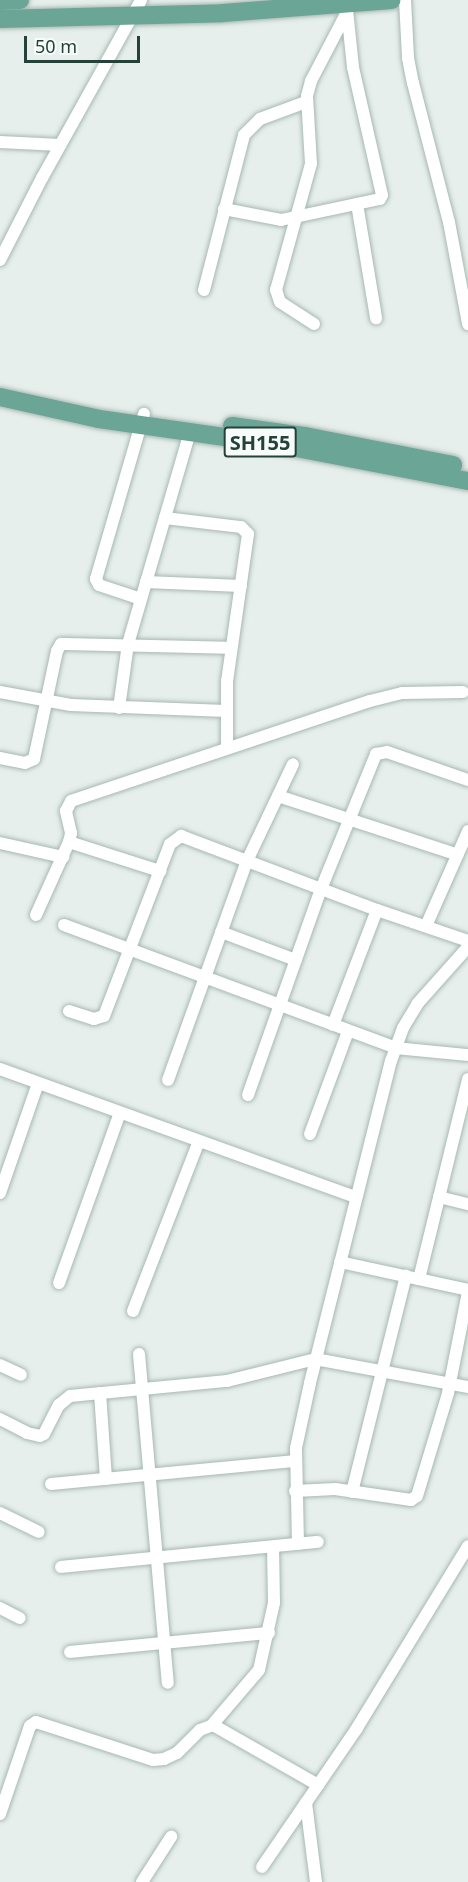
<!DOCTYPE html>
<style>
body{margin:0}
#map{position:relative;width:468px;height:1882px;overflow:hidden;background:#e6efeb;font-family:"Noto Sans",sans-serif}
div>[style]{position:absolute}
.roads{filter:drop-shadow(0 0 2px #a8b8b2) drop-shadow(0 0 2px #a8b8b2)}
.street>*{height:12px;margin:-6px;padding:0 6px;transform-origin:6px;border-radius:6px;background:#fff}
.primary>*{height:18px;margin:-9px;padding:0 9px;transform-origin:9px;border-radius:9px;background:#6aa596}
span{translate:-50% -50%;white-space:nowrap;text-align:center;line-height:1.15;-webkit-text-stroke:4.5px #f7fbf9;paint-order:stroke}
.shield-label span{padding:2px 4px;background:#f7fbf9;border:2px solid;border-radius:4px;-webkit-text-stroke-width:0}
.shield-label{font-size:20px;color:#24423a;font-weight:700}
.scale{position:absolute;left:24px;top:36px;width:116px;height:27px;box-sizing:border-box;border:3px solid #24423a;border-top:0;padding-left:8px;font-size:18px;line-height:21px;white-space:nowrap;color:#24423a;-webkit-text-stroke:4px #f7fbf9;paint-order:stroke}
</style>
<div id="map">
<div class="roads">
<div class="street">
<div style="left:405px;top:0;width:58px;rotate:87deg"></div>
<div style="left:408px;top:58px;width:25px;rotate:79deg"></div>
<div style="left:413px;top:83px;width:144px;rotate:75.5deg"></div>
<div style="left:449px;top:222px;width:104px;rotate:79.4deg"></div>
<div style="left:0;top:142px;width:60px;rotate:2.9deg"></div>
<div style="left:357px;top:204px;width:116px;rotate:80.5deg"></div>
<div style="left:224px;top:209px;width:58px;rotate:10.9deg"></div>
<div style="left:281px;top:220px;width:101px;rotate:-12deg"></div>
<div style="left:380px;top:199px;width:4px;rotate:-63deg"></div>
<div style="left:382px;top:195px;width:131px;rotate:-102.8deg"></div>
<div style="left:353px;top:67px;width:67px;rotate:-96deg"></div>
<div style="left:0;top:260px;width:92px;rotate:-62.9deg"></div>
<div style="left:42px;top:178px;width:204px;rotate:-60.9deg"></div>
<div style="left:204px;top:290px;width:160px;rotate:-75.5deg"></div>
<div style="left:244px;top:135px;width:23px;rotate:-45deg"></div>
<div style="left:260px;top:119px;width:49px;rotate:-20.3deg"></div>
<div style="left:314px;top:324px;width:40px;rotate:-147.1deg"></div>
<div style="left:280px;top:302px;width:13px;rotate:-108deg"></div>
<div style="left:276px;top:290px;width:131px;rotate:-74.5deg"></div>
<div style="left:311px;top:164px;width:68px;rotate:-93.4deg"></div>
<div style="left:307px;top:96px;width:16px;rotate:-75deg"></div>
<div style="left:311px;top:81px;width:76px;rotate:-62.4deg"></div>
<div style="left:165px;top:518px;width:77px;rotate:6.8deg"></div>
<div style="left:241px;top:527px;width:10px;rotate:45deg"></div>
<div style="left:248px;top:534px;width:148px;rotate:98.1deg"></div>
<div style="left:227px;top:681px;width:67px;rotate:90deg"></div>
<div style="left:146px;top:582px;width:95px;rotate:2.4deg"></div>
<div style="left:141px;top:599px;width:44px;rotate:-161.6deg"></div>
<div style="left:99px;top:585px;width:7px;rotate:-117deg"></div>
<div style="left:96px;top:579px;width:172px;rotate:-73.8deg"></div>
<div style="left:0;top:692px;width:72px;rotate:10.4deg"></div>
<div style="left:71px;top:705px;width:155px;rotate:2.2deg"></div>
<div style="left:119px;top:708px;width:65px;rotate:-82deg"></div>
<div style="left:128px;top:644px;width:221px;rotate:-73.7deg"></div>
<div style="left:0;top:758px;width:25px;rotate:11deg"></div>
<div style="left:25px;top:763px;width:10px;rotate:-24deg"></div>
<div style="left:34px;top:759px;width:110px;rotate:-78deg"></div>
<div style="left:57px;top:651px;width:8px;rotate:-60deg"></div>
<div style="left:61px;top:644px;width:170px;rotate:1.3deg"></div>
<div style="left:278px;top:796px;width:189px;rotate:18.1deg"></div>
<div style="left:69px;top:842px;width:96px;rotate:17.7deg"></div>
<div style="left:0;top:843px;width:65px;rotate:12.5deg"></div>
<div style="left:36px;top:915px;width:80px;rotate:-65.7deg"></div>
<div style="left:69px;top:842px;width:9px;rotate:-77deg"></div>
<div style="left:71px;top:833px;width:23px;rotate:-103deg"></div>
<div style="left:66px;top:811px;width:11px;rotate:-63deg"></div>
<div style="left:71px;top:801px;width:315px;rotate:-18.5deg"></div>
<div style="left:370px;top:701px;width:33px;rotate:-14deg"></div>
<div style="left:402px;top:693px;width:61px;rotate:-0.9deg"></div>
<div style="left:64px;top:925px;width:354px;rotate:20.3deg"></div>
<div style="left:396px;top:1048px;width:72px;rotate:5.6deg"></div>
<div style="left:426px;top:926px;width:104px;rotate:-66.1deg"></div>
<div style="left:221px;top:932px;width:80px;rotate:20.5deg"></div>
<div style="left:69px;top:1011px;width:26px;rotate:18deg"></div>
<div style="left:94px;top:1019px;width:10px;rotate:-17deg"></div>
<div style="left:104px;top:1016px;width:184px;rotate:-69deg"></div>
<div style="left:170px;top:844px;width:14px;rotate:-36deg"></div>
<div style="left:181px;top:836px;width:210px;rotate:20.7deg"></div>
<div style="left:377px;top:910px;width:96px;rotate:18.8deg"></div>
<div style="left:333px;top:1025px;width:123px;rotate:-69.1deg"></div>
<div style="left:0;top:1069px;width:378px;rotate:19.8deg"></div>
<div style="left:168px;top:1080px;width:233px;rotate:-70.2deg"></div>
<div style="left:247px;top:861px;width:107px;rotate:-64.6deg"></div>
<div style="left:248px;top:1095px;width:219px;rotate:-70.5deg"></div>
<div style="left:321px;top:889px;width:146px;rotate:-67.8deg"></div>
<div style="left:376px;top:754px;width:11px;rotate:-10deg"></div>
<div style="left:387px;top:752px;width:86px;rotate:19.1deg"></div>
<div style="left:310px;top:1134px;width:110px;rotate:-69.7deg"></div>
<div style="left:0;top:1193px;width:116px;rotate:-70.9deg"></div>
<div style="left:439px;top:1197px;width:30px;rotate:14deg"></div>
<div style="left:340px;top:1262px;width:131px;rotate:12.3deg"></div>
<div style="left:419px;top:1279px;width:206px;rotate:-76.2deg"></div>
<div style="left:59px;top:1283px;width:181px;rotate:-70.3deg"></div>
<div style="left:133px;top:1311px;width:182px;rotate:-68.8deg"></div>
<div style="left:139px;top:1354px;width:330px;rotate:85deg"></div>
<div style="left:0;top:1365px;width:23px;rotate:25deg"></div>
<div style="left:100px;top:1393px;width:86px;rotate:86deg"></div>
<div style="left:0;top:1419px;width:30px;rotate:27deg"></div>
<div style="left:27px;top:1433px;width:13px;rotate:13deg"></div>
<div style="left:40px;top:1436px;width:4px;rotate:-27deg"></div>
<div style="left:44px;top:1434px;width:33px;rotate:-63deg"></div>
<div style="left:59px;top:1405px;width:14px;rotate:-39deg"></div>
<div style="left:70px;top:1396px;width:158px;rotate:-5.5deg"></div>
<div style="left:227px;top:1381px;width:91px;rotate:-14deg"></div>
<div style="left:315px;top:1359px;width:156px;rotate:10.4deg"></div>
<div style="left:51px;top:1484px;width:246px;rotate:-5.4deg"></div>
<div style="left:295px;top:1491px;width:40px;rotate:-2.9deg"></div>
<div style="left:335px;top:1489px;width:77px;rotate:8.2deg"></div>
<div style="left:411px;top:1500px;width:7px;rotate:-34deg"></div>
<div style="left:417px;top:1496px;width:108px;rotate:-73.2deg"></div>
<div style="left:448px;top:1393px;width:103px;rotate:-78.8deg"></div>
<div style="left:352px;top:1492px;width:223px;rotate:-76deg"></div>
<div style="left:0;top:1513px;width:43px;rotate:26deg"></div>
<div style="left:298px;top:1544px;width:96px;rotate:-91.2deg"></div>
<div style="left:296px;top:1448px;width:66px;rotate:-77.8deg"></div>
<div style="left:310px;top:1383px;width:332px;rotate:-75.9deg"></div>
<div style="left:391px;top:1061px;width:35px;rotate:-70deg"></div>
<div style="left:403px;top:1028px;width:29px;rotate:-59deg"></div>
<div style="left:418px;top:1003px;width:75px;rotate:-48.2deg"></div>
<div style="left:61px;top:1567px;width:258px;rotate:-5.6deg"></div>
<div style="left:0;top:1608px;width:22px;rotate:27deg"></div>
<div style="left:70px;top:1652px;width:200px;rotate:-5.5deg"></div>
<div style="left:212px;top:1725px;width:72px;rotate:-49.5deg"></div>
<div style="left:259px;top:1670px;width:69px;rotate:-77.4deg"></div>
<div style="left:274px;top:1603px;width:56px;rotate:-91deg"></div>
<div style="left:306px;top:1803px;width:80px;rotate:82.8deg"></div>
<div style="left:0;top:1814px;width:93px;rotate:-71.2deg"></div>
<div style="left:30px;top:1726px;width:7px;rotate:-34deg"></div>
<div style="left:36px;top:1722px;width:123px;rotate:18deg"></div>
<div style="left:153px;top:1760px;width:11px;rotate:-5deg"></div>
<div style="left:164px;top:1759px;width:14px;rotate:-25deg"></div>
<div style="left:177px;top:1753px;width:33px;rotate:-45deg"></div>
<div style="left:200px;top:1730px;width:14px;rotate:-21deg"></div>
<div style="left:213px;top:1725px;width:121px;rotate:29.7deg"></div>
<div style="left:262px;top:1867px;width:168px;rotate:-55.6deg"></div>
<div style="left:357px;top:1728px;width:213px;rotate:-58.6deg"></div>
<div style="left:142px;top:1882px;width:54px;rotate:-57.2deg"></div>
</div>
<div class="primary">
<div style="left:0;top:1px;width:20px;rotate:-3deg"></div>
<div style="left:0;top:19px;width:223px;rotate:-1.5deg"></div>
<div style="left:223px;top:13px;width:169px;rotate:-4.4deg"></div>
<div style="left:0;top:397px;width:101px;rotate:12.5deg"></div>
<div style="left:99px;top:419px;width:189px;rotate:8.2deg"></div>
<div style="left:286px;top:446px;width:185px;rotate:10.9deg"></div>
<div style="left:232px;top:426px;width:74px;rotate:7.8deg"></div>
<div style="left:305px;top:436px;width:151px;rotate:11.1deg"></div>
</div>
</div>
<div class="shield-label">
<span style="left:260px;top:442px">SH155</span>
</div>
<div class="scale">50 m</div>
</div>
